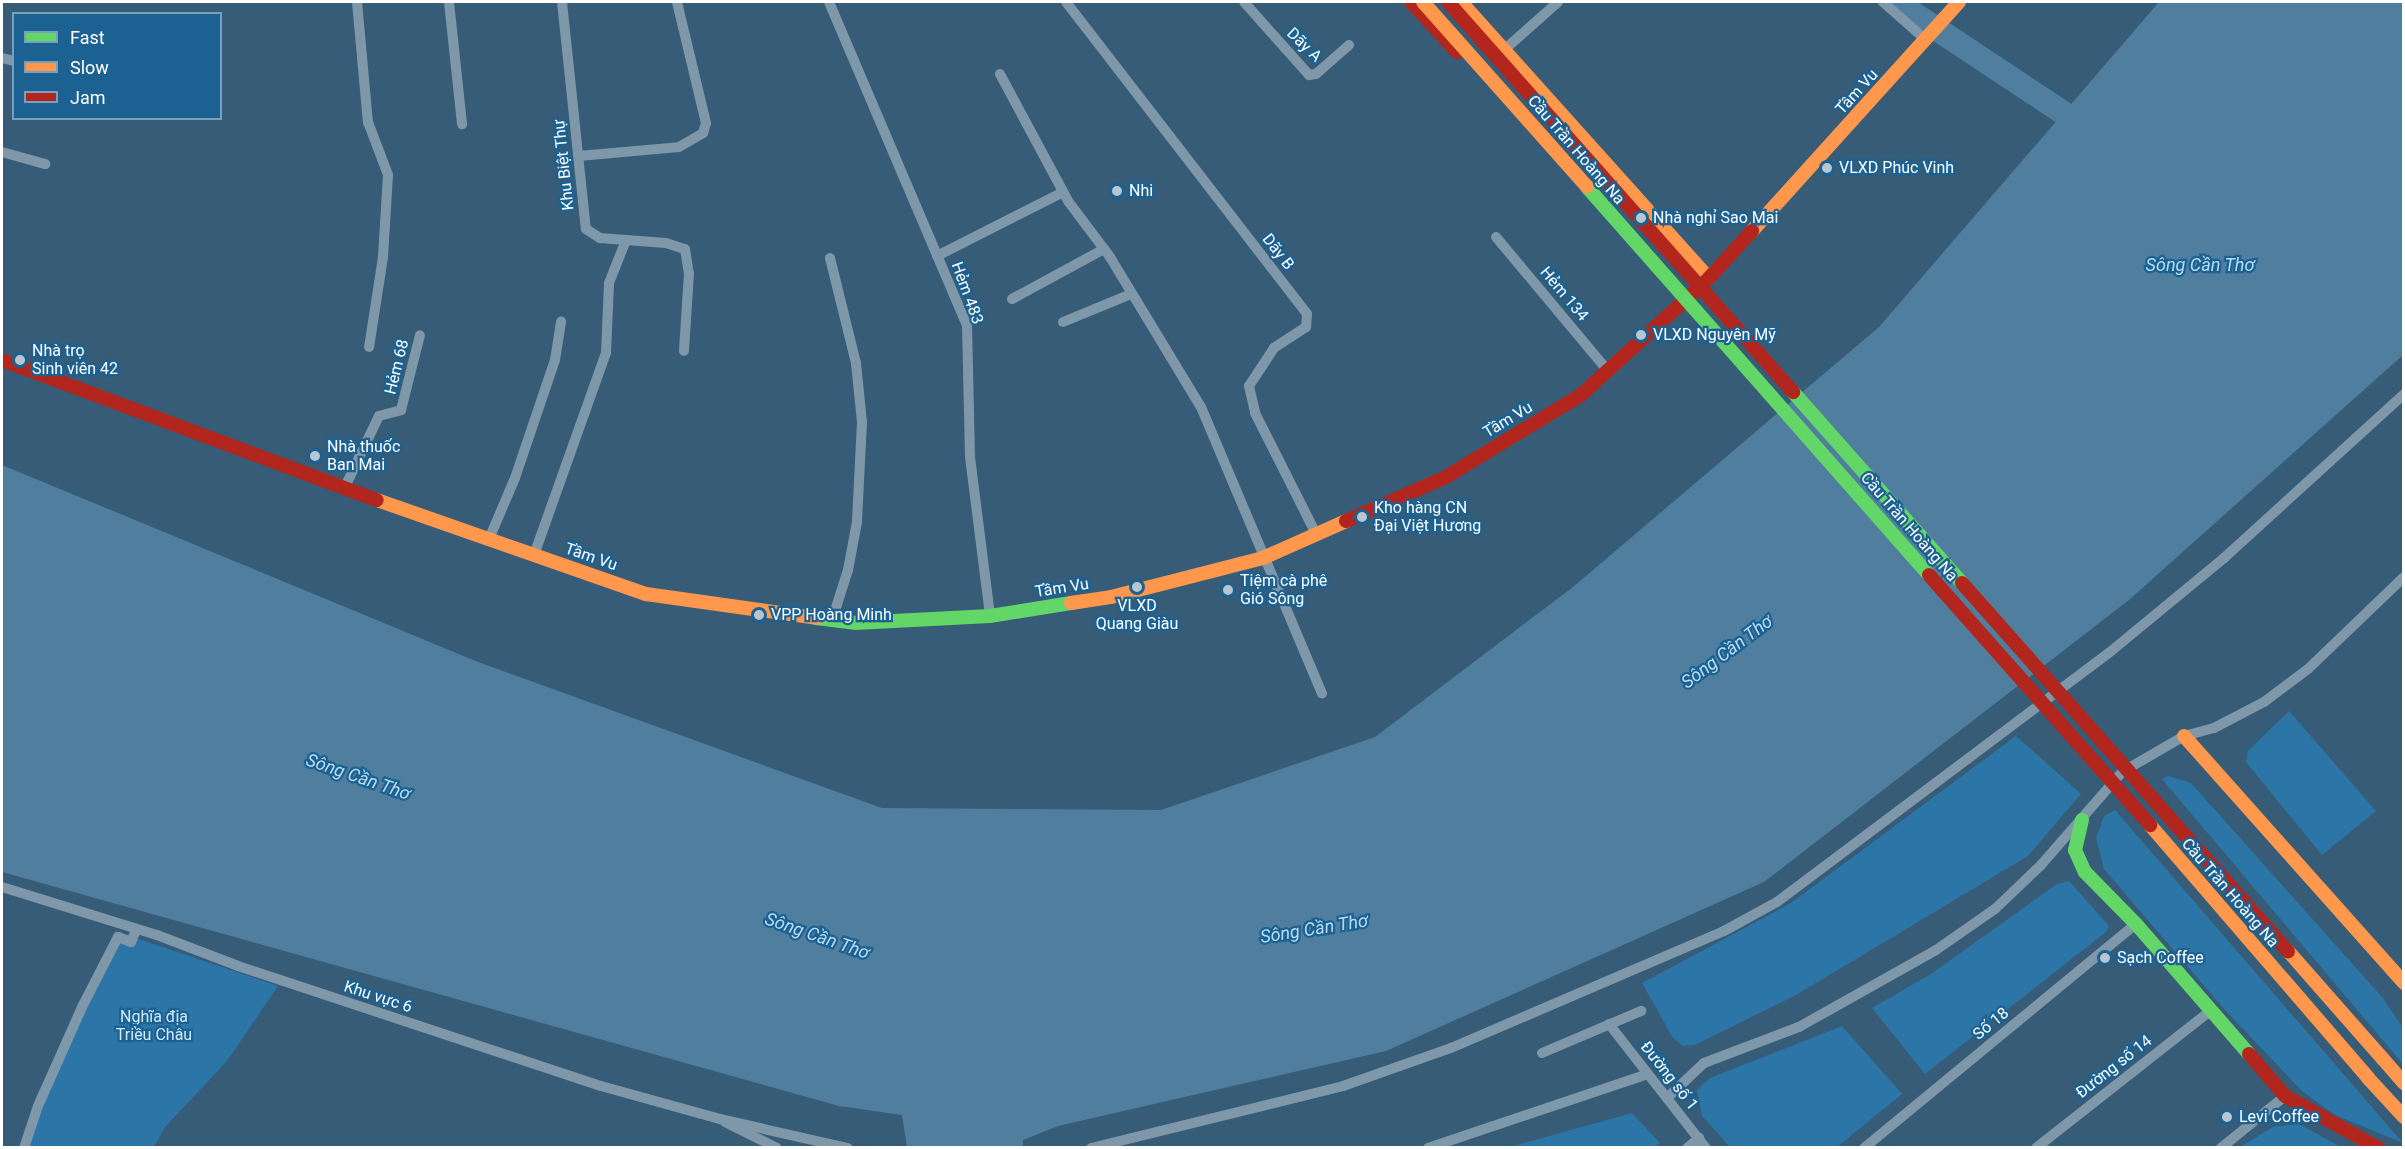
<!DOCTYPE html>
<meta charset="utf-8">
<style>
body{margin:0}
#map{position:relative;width:2405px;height:1149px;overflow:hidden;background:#365c77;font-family:Roboto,sans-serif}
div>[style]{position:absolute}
.green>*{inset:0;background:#2c76a7}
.water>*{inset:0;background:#4f7e9f}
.river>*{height:24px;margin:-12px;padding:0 12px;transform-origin:12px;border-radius:12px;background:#4f7e9f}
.street>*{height:10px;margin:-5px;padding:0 5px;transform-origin:5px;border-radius:5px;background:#7e98aa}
.fast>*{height:14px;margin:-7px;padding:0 7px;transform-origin:7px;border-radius:7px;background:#63d668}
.slow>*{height:14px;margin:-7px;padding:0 7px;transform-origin:7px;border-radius:7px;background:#ff974d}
.jam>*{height:14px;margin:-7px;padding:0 7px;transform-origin:7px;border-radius:7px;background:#b3261e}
.fast-bridge>*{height:14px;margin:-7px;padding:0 7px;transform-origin:7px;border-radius:7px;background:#63d668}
.slow-bridge>*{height:14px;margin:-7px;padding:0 7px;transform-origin:7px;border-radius:7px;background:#ff974d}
.jam-bridge>*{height:14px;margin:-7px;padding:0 7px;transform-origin:7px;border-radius:7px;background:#b3261e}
.dots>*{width:16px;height:16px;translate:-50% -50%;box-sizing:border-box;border:3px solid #1b6192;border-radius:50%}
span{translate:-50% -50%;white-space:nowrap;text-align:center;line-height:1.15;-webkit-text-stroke:4.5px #1b6192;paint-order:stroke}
.street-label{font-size:16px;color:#fff}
.poi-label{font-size:16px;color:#fff}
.left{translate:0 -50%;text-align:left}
.park-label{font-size:16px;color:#d1eafa}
.water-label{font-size:18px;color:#b7ddf6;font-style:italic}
.frame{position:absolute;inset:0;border:3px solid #fff;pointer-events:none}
.legend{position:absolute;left:12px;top:12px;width:210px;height:108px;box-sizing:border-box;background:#1b6192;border:2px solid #76a0be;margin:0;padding:8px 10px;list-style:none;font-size:18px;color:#fff}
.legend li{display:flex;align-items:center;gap:12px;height:30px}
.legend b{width:30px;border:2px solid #76a0be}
</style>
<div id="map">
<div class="green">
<div style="clip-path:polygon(2289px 711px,2376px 811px,2322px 855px,2246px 762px,2248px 751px)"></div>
<div style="clip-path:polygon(2016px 736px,2081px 794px,2028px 856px,1796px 995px,1695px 1045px,1683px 1046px,1673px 1038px,1642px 983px,1791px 903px)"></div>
<div style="clip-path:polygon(2168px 776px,2191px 783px,2382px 997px,2403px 1028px,2403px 1064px,2162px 779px)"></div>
<div style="clip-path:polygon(2115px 810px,2403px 1143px,2335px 1115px,2302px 1091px,2225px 1010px,2104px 869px,2096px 838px,2104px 816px)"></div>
<div style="clip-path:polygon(2069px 881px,2109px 926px,2106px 932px,1925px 1074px,1872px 1008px,1931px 974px,2057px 884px)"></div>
<div style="clip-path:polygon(115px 931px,278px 986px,227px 1061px,165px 1127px,154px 1147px,20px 1148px,37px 1095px)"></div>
<div style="clip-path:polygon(1842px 1026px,1902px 1094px,1837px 1147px,1730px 1147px,1702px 1116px,1697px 1090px,1710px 1078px)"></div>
<div style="clip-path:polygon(1632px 1113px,1660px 1143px,1655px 1147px,1510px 1147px)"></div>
<div style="clip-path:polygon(2299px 1124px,2341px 1147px,2240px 1147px,2273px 1127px)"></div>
</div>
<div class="water">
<div style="clip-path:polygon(2159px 2px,2403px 2px,2403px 355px,2129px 600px,1764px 882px,1386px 1051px,1058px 1126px,1023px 1140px,1023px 1147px,907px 1147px,902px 1115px,839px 1106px,2px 872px,2px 465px,478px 662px,882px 808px,1161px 810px,1375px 737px,1573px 587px,1879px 327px)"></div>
</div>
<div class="river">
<div style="left:1896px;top:2px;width:201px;rotate:33.5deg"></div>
</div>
<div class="street">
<div style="left:357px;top:2px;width:121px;rotate:84.8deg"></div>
<div style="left:368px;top:122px;width:57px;rotate:69.3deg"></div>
<div style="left:388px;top:175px;width:82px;rotate:93.5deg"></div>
<div style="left:383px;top:257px;width:91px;rotate:98.8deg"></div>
<div style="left:449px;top:2px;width:123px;rotate:83.9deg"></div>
<div style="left:562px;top:2px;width:228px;rotate:84deg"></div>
<div style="left:586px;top:229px;width:17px;rotate:33deg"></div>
<div style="left:600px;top:238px;width:66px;rotate:4.3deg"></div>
<div style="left:666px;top:243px;width:20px;rotate:18deg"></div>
<div style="left:685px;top:249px;width:24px;rotate:81deg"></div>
<div style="left:689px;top:273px;width:78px;rotate:93.7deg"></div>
<div style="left:829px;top:2px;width:351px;rotate:66.9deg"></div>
<div style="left:967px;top:325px;width:132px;rotate:88.7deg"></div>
<div style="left:970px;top:457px;width:160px;rotate:82.8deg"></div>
<div style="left:1066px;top:2px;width:394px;rotate:52.3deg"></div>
<div style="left:1307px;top:314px;width:13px;rotate:94deg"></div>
<div style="left:1306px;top:327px;width:38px;rotate:147deg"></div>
<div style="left:1274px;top:348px;width:45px;rotate:123.3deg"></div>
<div style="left:1249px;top:386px;width:28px;rotate:77deg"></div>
<div style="left:1255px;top:413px;width:136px;rotate:63.2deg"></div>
<div style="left:1244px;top:2px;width:98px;rotate:48.3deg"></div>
<div style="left:1309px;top:75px;width:7px;rotate:-8deg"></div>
<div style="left:1316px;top:74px;width:44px;rotate:-41.3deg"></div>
<div style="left:1883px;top:2px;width:57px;rotate:41.5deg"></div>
<div style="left:1504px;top:50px;width:72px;rotate:-41.6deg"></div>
<div style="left:2px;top:58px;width:12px;rotate:14deg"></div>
<div style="left:1000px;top:74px;width:144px;rotate:61.8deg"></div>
<div style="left:1068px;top:201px;width:70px;rotate:53.1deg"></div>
<div style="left:1110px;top:257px;width:175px;rotate:58.8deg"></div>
<div style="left:1201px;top:407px;width:311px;rotate:67.1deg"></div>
<div style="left:2px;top:152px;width:45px;rotate:15.6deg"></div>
<div style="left:579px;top:156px;width:100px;rotate:-5.1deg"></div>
<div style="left:679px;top:147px;width:28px;rotate:-30deg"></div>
<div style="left:703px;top:133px;width:10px;rotate:-73deg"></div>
<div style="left:706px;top:123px;width:124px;rotate:-103.5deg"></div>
<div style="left:1496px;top:237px;width:175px;rotate:50.1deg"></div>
<div style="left:937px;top:256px;width:141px;rotate:-26.9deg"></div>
<div style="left:830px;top:258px;width:108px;rotate:76.1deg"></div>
<div style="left:856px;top:363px;width:59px;rotate:84.2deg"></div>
<div style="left:862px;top:422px;width:100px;rotate:92.9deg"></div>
<div style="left:857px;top:522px;width:49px;rotate:100.6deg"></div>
<div style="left:848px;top:570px;width:52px;rotate:107.7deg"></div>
<div style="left:1012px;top:299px;width:105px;rotate:-28.5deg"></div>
<div style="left:1063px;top:322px;width:74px;rotate:-22.4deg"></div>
<div style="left:344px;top:489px;width:81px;rotate:-64.4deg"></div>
<div style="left:379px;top:416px;width:23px;rotate:-15deg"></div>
<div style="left:401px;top:410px;width:77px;rotate:-75.8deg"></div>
<div style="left:489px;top:539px;width:66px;rotate:-66.9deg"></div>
<div style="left:515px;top:478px;width:125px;rotate:-71.3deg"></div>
<div style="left:555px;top:360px;width:39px;rotate:-81deg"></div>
<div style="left:534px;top:555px;width:214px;rotate:-70.4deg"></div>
<div style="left:606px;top:353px;width:70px;rotate:-87.5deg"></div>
<div style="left:609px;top:283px;width:46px;rotate:-68.4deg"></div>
<div style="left:2px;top:887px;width:162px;rotate:17.2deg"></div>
<div style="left:157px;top:935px;width:87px;rotate:20.9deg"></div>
<div style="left:238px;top:966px;width:382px;rotate:18.3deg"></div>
<div style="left:601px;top:1086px;width:123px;rotate:15.5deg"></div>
<div style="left:720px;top:1119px;width:131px;rotate:12.8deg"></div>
<div style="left:1609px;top:1024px;width:157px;rotate:52deg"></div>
<div style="left:1542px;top:1053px;width:108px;rotate:-23deg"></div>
<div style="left:1667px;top:1098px;width:51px;rotate:-43.4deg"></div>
<div style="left:1704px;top:1063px;width:102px;rotate:-20.8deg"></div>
<div style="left:1799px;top:1027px;width:157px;rotate:-29.3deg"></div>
<div style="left:1936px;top:950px;width:72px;rotate:-34.8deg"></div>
<div style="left:1995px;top:909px;width:64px;rotate:-43.7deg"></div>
<div style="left:2041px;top:865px;width:123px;rotate:-48.9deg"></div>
<div style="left:2122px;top:772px;width:72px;rotate:-30.1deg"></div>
<div style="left:2184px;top:736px;width:31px;rotate:-15deg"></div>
<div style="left:2214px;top:728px;width:56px;rotate:-27.5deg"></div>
<div style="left:2264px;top:702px;width:55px;rotate:-36.9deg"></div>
<div style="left:2308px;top:669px;width:133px;rotate:-43.8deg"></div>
<div style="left:725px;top:1122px;width:58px;rotate:26.6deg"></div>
<div style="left:24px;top:1148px;width:44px;rotate:-71.6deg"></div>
<div style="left:38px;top:1106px;width:108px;rotate:-66deg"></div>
<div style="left:82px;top:1007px;width:79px;rotate:-62.8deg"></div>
<div style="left:118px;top:937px;width:14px;rotate:21deg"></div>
<div style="left:131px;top:942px;width:13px;rotate:-67deg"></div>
<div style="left:1091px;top:1148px;width:260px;rotate:-13.8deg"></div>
<div style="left:1343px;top:1086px;width:114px;rotate:-19.4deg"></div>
<div style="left:1451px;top:1048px;width:297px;rotate:-23.2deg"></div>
<div style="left:1724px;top:931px;width:60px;rotate:-28.7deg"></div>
<div style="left:1777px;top:902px;width:416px;rotate:-36.9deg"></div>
<div style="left:2110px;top:652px;width:148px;rotate:-39.5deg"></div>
<div style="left:2224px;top:558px;width:244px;rotate:-42.3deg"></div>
<div style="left:1428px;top:1148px;width:232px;rotate:-18.6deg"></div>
<div style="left:1687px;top:1148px;width:16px;rotate:-40deg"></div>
<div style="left:1864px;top:1148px;width:352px;rotate:-39.5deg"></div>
<div style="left:2036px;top:1148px;width:221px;rotate:-38.2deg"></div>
<div style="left:2221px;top:1148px;width:82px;rotate:-39.1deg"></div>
</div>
<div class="fast">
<div style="left:816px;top:618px;width:39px;rotate:7deg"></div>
<div style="left:855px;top:623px;width:135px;rotate:-3deg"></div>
<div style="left:990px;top:616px;width:82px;rotate:-9.1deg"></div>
<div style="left:2082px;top:820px;width:31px;rotate:103deg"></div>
<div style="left:2075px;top:850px;width:24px;rotate:66deg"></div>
<div style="left:2085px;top:872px;width:73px;rotate:45.6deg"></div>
<div style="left:2136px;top:924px;width:172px;rotate:49deg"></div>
</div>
<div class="slow">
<div style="left:1461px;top:2px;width:371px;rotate:48.1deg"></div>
<div style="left:1752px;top:231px;width:309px;rotate:-47.9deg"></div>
<div style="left:377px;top:500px;width:285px;rotate:19.3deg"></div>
<div style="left:646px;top:594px;width:172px;rotate:8deg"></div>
<div style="left:1071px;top:603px;width:40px;rotate:-8.5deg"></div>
<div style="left:1111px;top:597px;width:157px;rotate:-14.4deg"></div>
<div style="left:1263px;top:558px;width:91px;rotate:-24deg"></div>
<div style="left:2184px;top:736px;width:331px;rotate:48.3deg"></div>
<div style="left:2383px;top:1059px;width:32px;rotate:49deg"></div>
<div style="left:2368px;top:1078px;width:53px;rotate:47.3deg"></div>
</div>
<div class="jam">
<div style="left:1411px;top:2px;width:68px;rotate:47.4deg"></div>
<div style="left:2px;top:360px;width:400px;rotate:20.5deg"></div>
<div style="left:1346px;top:521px;width:109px;rotate:-23.7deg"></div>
<div style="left:1446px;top:477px;width:158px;rotate:-31.3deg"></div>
<div style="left:1581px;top:395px;width:173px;rotate:-42.4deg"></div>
<div style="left:1709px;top:278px;width:64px;rotate:-47.5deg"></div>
<div style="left:2249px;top:1054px;width:55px;rotate:49.4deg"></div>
<div style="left:2285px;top:1096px;width:107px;rotate:29.2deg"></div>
</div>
<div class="fast-bridge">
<div style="left:1587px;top:187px;width:517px;rotate:48.61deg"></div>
<div style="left:1793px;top:392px;width:255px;rotate:48.5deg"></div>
</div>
<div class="slow-bridge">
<div style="left:1423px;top:2px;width:247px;rotate:48.4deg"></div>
<div style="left:2150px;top:825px;width:334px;rotate:49.2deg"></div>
<div style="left:2288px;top:951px;width:144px;rotate:48.7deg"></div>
</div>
<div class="jam-bridge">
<div style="left:1448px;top:2px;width:521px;rotate:48.5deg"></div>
<div style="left:1929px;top:575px;width:334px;rotate:48.5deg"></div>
<div style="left:1962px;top:583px;width:492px;rotate:48.5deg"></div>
</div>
<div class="dots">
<div style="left:1827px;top:168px;background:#b9c6cf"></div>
<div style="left:1117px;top:191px;background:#b9c6cf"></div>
<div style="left:1641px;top:218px;background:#b9c6cf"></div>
<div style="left:1641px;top:335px;background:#b9c6cf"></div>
<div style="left:20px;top:360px;background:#b9c6cf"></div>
<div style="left:315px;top:456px;background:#b9c6cf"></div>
<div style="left:1362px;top:517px;background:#b9c6cf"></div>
<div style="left:1137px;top:587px;background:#b9c6cf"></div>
<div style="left:1228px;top:590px;background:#b9c6cf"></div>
<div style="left:759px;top:615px;background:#b9c6cf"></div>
<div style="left:2105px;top:958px;background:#b9c6cf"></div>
<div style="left:2227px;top:1117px;background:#b9c6cf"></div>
</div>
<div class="street-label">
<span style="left:1304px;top:45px;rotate:44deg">Dãy A</span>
<span style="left:1857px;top:92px;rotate:-48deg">Tầm Vu</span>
<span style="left:1576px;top:150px;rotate:49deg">Cầu Trần Hoàng Na</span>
<span style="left:564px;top:165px;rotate:-96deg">Khu Biệt Thự</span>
<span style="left:1278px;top:252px;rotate:52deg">Dãy B</span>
<span style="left:967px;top:293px;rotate:70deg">Hẻm 483</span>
<span style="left:1564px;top:294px;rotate:50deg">Hẻm 134</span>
<span style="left:397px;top:367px;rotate:-76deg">Hẻm 68</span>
<span style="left:1508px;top:420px;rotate:-31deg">Tầm Vu</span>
<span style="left:1909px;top:527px;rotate:49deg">Cầu Trần Hoàng Na</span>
<span style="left:591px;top:557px;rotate:19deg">Tầm Vu</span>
<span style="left:1062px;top:588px;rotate:-9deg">Tầm Vu</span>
<span style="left:2230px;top:893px;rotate:49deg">Cầu Trần Hoàng Na</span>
<span style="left:378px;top:997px;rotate:18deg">Khu vực 6</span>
<span style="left:1991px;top:1024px;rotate:-39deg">Số 18</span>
<span style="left:2114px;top:1067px;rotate:-38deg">Đường số 14</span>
<span style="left:1669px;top:1076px;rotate:52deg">Đường số 1</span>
</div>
<div class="poi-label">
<span class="left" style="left:1839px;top:168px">VLXD Phúc Vinh</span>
<span class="left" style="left:1129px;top:191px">Nhi</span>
<span class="left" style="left:1653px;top:218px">Nhà nghỉ Sao Mai</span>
<span class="left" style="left:1653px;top:335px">VLXD Nguyên Mỹ</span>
<span class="left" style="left:32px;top:360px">Nhà trọ<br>Sinh viên 42</span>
<span class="left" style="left:327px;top:456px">Nhà thuốc<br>Ban Mai</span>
<span class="left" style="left:1374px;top:517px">Kho hàng CN<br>Đại Việt Hương</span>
<span class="left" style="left:1240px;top:590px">Tiệm cà phê<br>Gió Sông</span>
<span style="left:1137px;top:615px">VLXD<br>Quang Giàu</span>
<span class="left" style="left:771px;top:615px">VPP Hoàng Minh</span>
<span class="left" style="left:2117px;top:958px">Sạch Coffee</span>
<span class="left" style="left:2239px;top:1117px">Levi Coffee</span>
</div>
<div class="park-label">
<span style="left:154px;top:1026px">Nghĩa địa<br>Triều Châu</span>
</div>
<div class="water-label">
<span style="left:2200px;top:265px">Sông Cần Thơ</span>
<span style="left:1727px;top:652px;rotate:-37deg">Sông Cần Thơ</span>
<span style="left:358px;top:777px;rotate:19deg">Sông Cần Thơ</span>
<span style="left:1314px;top:929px;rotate:-9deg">Sông Cần Thơ</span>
<span style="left:817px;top:936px;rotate:19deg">Sông Cần Thơ</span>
</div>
<div class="frame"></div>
<ul class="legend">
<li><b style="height:8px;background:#63d668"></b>Fast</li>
<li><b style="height:8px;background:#ff974d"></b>Slow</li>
<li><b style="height:8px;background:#b3261e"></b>Jam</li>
</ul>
</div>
